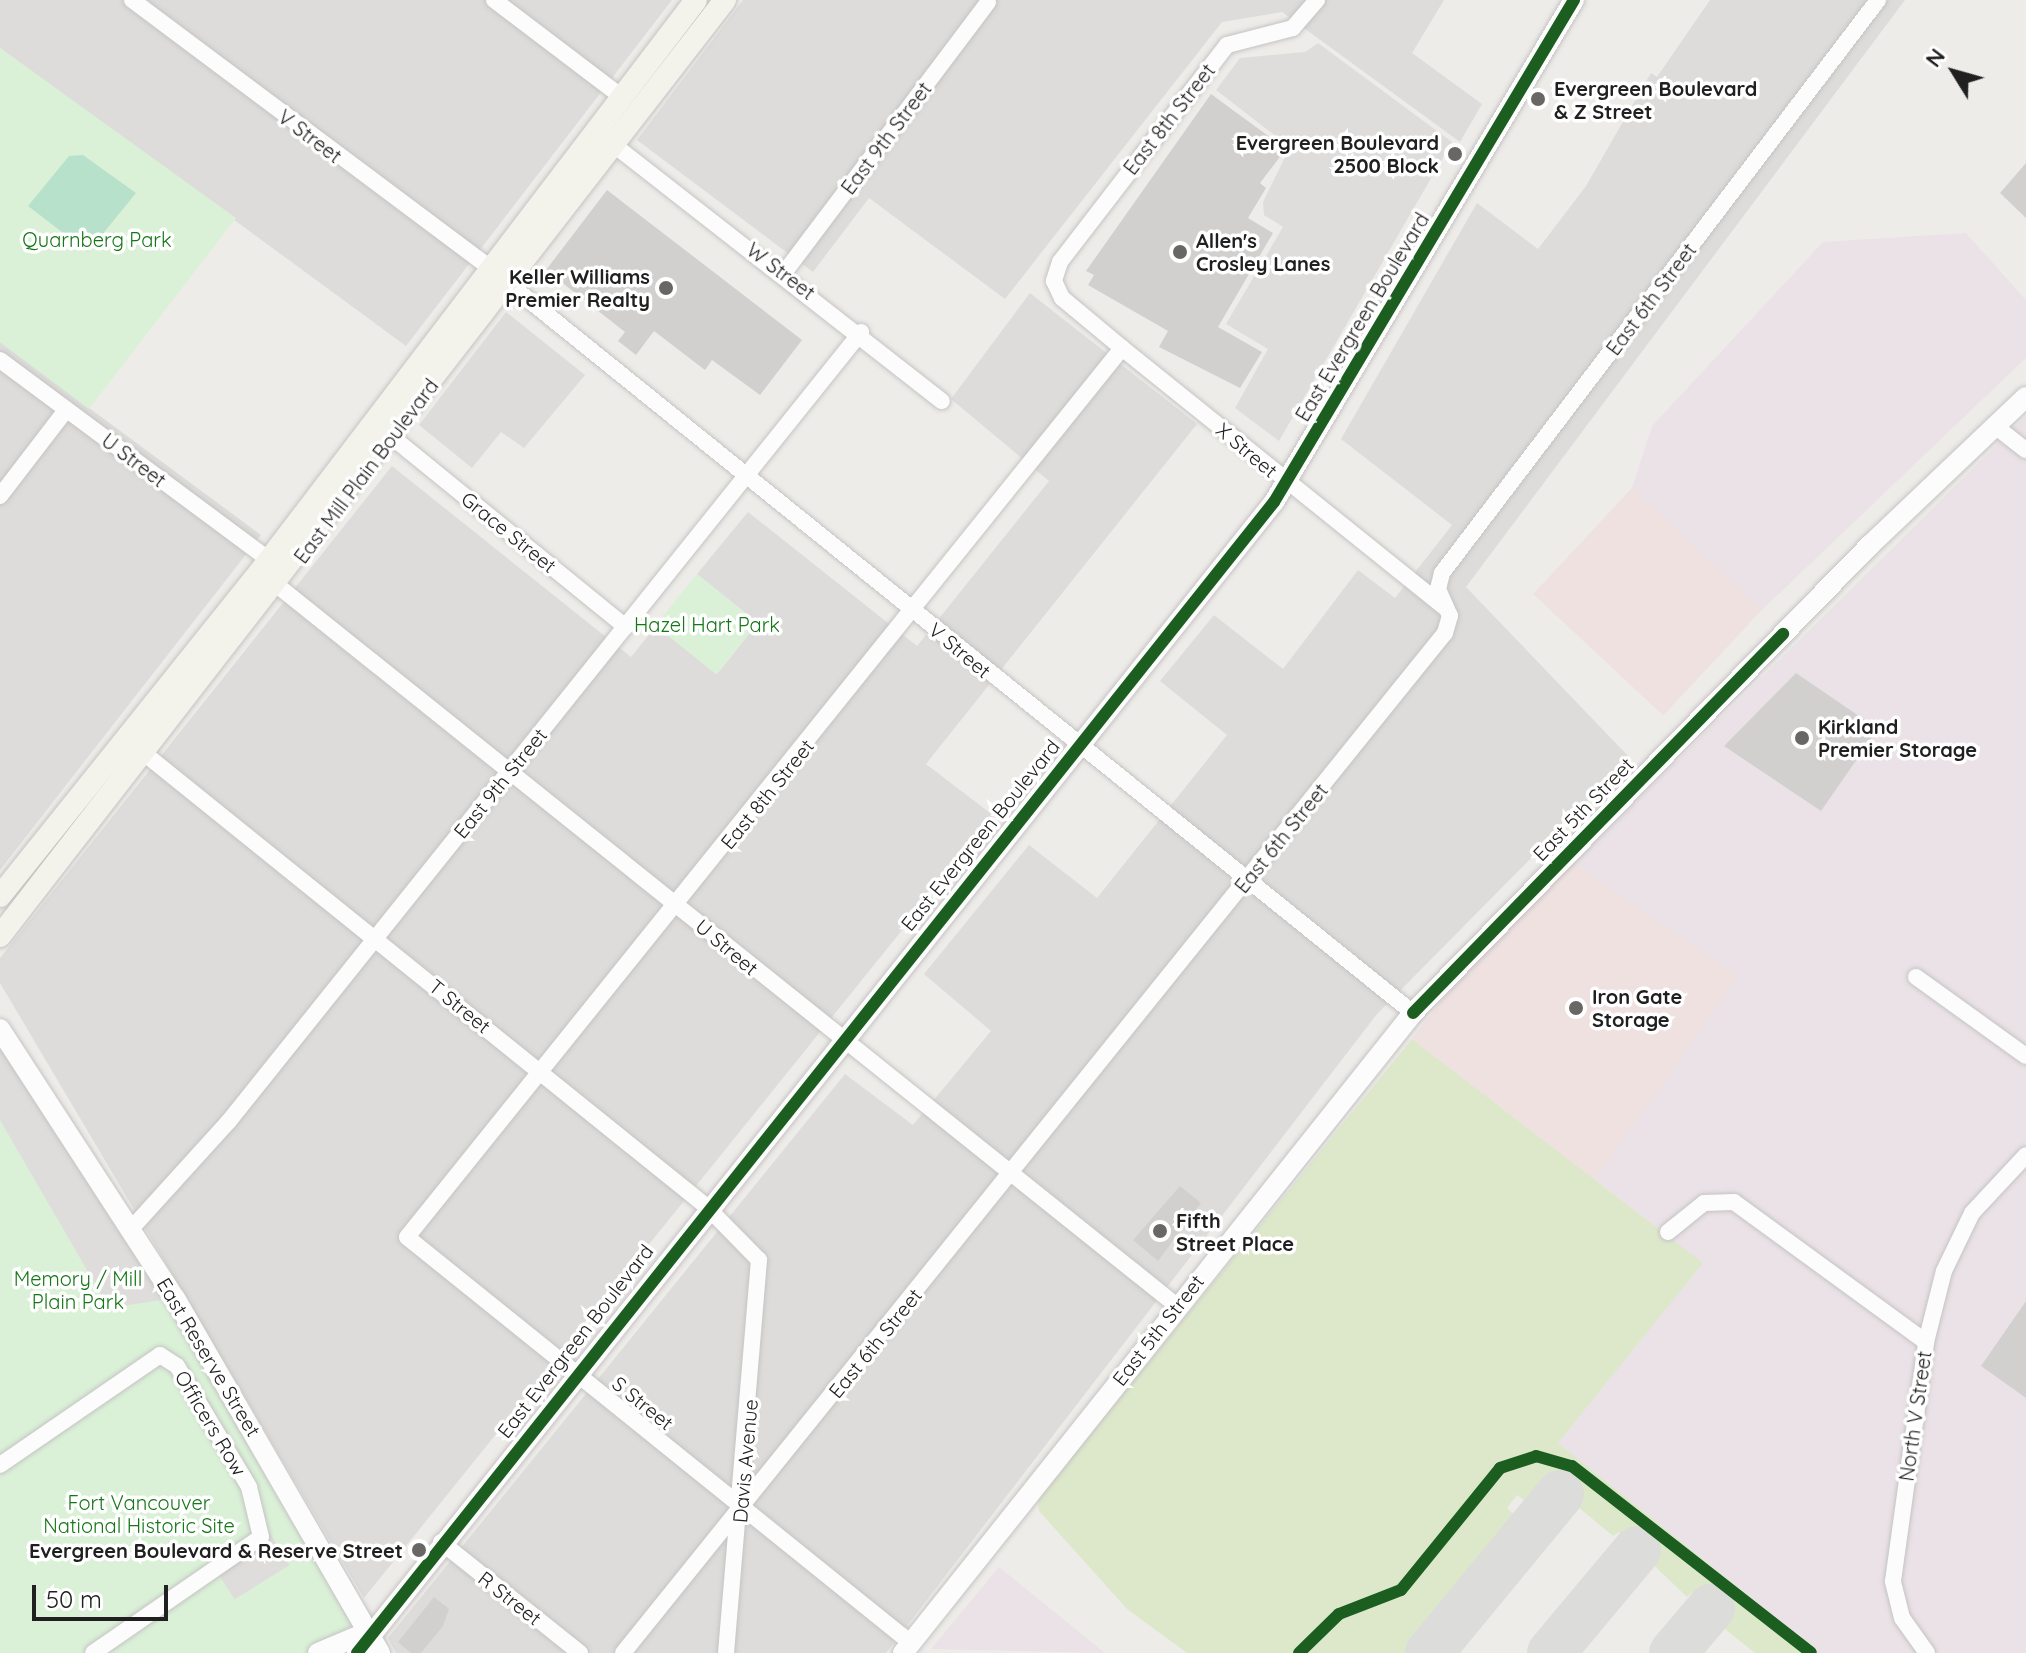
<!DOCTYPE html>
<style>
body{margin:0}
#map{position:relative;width:2026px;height:1653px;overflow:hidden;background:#eeece9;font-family:Quicksand,sans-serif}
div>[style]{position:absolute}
.residential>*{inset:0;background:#dddcda}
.commercial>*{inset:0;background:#efe1e0;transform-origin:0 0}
.industrial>*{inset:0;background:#ebe2e7}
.grass>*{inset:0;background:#dde8cb}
.park>*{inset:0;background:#daf1d7;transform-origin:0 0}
.pitch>*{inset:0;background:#b8e1cc}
.parking>*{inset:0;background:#dedddc;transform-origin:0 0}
.taxiway>*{height:48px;margin:-24px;padding:0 24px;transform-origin:24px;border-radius:24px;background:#dcdcda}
.building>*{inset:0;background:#d2d0ce}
.roads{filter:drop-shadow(0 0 2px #c5c4c3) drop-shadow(0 0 2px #c5c4c3)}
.minor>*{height:16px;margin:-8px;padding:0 8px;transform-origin:8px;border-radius:8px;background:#fcfcfc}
.tertiary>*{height:20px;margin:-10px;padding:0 10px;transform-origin:10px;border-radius:10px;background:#fcfcfc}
.secondary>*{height:22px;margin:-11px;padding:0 11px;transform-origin:11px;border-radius:11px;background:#f3f3ec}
.cycleway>*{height:12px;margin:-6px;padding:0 6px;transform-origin:6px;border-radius:6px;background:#1b5e20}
.dots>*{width:22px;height:22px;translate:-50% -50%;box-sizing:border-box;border:4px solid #fff;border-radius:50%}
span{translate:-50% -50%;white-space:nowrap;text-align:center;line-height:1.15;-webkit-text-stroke:7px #fff;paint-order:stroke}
.poi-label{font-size:20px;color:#202020;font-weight:700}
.left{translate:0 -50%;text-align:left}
.right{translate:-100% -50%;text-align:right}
.street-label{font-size:20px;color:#202020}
.park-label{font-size:20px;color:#157716}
.north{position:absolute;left:1914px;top:32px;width:80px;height:80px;-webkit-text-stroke:6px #fff;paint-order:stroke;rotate:307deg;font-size:22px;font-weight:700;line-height:32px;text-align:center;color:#202020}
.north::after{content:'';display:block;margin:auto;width:28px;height:36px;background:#202020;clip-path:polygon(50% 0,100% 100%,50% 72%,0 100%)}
.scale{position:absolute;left:32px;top:1585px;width:136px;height:36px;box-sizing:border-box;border:4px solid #202020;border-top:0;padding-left:10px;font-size:24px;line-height:28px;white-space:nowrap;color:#202020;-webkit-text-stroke:6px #fff;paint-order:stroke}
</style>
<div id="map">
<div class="residential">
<div style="clip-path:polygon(0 0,672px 0,406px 346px,0 48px)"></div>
<div style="clip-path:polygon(743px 0,1444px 0,1412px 53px,1482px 104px,1460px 142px,1282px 12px,1222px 22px,1005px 299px,869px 198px,813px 272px,637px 140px)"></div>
<div style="clip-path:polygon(1710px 0,1905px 0,1466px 587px,1630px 758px,1377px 1014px,886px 1653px,396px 1653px,388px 1638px,845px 1074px,913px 1125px,991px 1031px,924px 974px,1029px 845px,1097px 898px,1227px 735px,1160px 681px,1214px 615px,1283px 669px,1358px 570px,1395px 598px,1452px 525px,1341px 439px,1477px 203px,1538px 249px,1586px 186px,1651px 73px,1657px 77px)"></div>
<div style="clip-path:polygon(1030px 293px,1197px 424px,926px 764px,994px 816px,364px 1598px,0 983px,0 958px,392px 466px,631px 657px,656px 626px,717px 674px,758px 623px,697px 574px,748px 512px,917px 646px,1049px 481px,951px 399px)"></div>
<div style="clip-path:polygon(506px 312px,585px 375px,524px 448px,501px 432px,472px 468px,419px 425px)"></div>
<div style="clip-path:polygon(0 342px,261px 535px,0 870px)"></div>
</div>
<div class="commercial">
<div style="left:1632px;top:488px;width:178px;height:145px;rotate:43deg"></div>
<div style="clip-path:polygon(1574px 863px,1738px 977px,1595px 1180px,1412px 1039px,1461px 976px)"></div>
</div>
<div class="industrial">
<div style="clip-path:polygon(1966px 233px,2026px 300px,2026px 358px,1762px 610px,1632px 488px,1652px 426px,1823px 242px)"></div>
<div style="clip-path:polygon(2026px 416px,2026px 1653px,1820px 1653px,1558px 1443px,1702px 1263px,1595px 1180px,1738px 977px,1574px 863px)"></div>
<div style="clip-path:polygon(999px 1567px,1105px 1653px,931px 1649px)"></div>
</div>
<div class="grass">
<div style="clip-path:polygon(1412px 1039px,1703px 1263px,1558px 1443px,1820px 1653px,1755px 1653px,1725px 1629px,1728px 1620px,1692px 1592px,1687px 1597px,1619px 1532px,1613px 1536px,1555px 1488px,1536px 1509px,1517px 1495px,1507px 1508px,1524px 1523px,1417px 1653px,1187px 1653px,1127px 1609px,1039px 1511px,1038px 1498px)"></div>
</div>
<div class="park">
<div style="clip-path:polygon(0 48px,236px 218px,89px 409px,0 342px)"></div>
<div style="left:697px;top:574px;width:78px;height:66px;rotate:39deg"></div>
<div style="clip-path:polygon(0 1029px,380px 1653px,0 1653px)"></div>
</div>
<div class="pitch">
<div style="clip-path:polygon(83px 155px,136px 193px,88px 252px,28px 206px,69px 156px)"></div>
</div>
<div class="parking">
<div style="clip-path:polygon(1318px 43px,1452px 142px,1279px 441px,1235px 408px,1268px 349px,1226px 324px,1283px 227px,1264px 215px,1263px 202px,1290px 147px,1216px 90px,1240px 58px,1305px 52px)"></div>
<div style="clip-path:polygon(0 1041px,175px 1298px,109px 1308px,0 1120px)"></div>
<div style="left:269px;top:1532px;width:39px;height:65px;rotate:58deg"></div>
</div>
<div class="taxiway">
<div style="left:1429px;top:1653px;width:206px;rotate:-50.5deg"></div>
<div style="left:1551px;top:1653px;width:134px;rotate:-50.1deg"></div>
<div style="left:1673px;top:1653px;width:59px;rotate:-49.8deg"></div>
</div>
<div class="building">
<div style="clip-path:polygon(1211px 94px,1286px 149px,1260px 183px,1266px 188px,1248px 218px,1273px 233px,1218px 327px,1262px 352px,1240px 388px,1159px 347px,1168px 331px,1088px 285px,1094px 275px,1086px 271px)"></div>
<div style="clip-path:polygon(2026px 163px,2026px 218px,2000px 193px)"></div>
<div style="clip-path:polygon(607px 190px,802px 340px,760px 395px,712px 360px,705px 370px,654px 331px,636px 355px,618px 341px,625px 332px,546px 270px)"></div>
<div style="clip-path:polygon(1796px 673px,1878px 729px,1821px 811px,1724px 746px)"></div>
<div style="clip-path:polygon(1180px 1186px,1201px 1203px,1158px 1261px,1133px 1240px)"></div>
<div style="clip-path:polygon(2026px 1301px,2026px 1398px,1981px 1366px)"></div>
<div style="clip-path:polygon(434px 1597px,449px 1609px,443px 1626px,421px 1653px,411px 1653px,398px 1642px)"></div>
</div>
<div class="roads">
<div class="minor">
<div style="left:132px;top:0;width:449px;rotate:36.8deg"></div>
<div style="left:494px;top:0;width:161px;rotate:37.2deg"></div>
<div style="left:1317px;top:0;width:37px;rotate:131deg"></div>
<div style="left:1293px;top:28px;width:68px;rotate:165.6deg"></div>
<div style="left:1227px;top:45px;width:274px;rotate:127.6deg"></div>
<div style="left:1060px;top:262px;width:20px;rotate:108deg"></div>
<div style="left:1054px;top:281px;width:19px;rotate:65deg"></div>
<div style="left:1062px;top:298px;width:78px;rotate:39.8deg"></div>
<div style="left:1122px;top:348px;width:413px;rotate:38.8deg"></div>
<div style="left:614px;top:145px;width:416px;rotate:38deg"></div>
<div style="left:784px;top:273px;width:339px;rotate:-53deg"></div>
<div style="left:509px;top:284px;width:1161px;rotate:38.88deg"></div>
<div style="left:0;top:360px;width:335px;rotate:36.6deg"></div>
<div style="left:1995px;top:426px;width:39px;rotate:38deg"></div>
<div style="left:392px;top:437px;width:301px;rotate:39.1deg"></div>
<div style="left:0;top:496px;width:108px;rotate:-52.5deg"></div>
<div style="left:278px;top:586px;width:1152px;rotate:38.69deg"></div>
<div style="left:145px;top:754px;width:722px;rotate:38.87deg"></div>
<div style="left:707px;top:1207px;width:74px;rotate:45.5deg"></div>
<div style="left:759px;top:1260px;width:394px;rotate:94.8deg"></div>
<div style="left:1916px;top:977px;width:135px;rotate:35.7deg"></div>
<div style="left:131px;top:1229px;width:146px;rotate:-47.8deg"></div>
<div style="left:229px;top:1121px;width:1011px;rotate:-51.3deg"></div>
<div style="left:1668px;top:1232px;width:46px;rotate:-38.9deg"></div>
<div style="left:1704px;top:1203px;width:30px;rotate:-2deg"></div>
<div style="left:1734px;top:1202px;width:238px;rotate:36.1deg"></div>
<div style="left:0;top:1465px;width:194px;rotate:-34.5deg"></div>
<div style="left:160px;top:1355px;width:20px;rotate:33deg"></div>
<div style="left:177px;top:1366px;width:141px;rotate:59.2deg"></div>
<div style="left:249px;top:1487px;width:51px;rotate:76.5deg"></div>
<div style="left:261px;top:1537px;width:204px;rotate:145.4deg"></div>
<div style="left:441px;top:1542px;width:178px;rotate:38.6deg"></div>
<div style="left:911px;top:1643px;width:647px;rotate:-141.15deg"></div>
<div style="left:407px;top:1237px;width:1141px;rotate:-51.19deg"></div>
<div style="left:623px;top:1653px;width:1310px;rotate:-51.14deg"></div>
<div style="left:1445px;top:633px;width:18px;rotate:-74deg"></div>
<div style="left:1450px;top:616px;width:30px;rotate:-114deg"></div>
<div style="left:1438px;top:589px;width:16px;rotate:-76deg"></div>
<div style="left:1442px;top:573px;width:720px;rotate:-52.73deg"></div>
<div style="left:1927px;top:1653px;width:43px;rotate:-125.5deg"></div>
<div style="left:1902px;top:1618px;width:38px;rotate:-104deg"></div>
<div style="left:1893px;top:1581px;width:241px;rotate:-82.1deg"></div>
<div style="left:1926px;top:1342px;width:73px;rotate:-75.8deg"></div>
<div style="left:1944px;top:1271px;width:64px;rotate:-64.2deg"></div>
<div style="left:1972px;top:1213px;width:79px;rotate:-47deg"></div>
</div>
<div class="tertiary">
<div style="left:0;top:1029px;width:321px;rotate:57deg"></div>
<div style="left:175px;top:1298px;width:410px;rotate:60deg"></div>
<div style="left:318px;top:1653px;width:54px;rotate:-22.8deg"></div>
<div style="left:357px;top:1653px;width:1472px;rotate:-51.46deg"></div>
<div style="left:1274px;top:502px;width:585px;rotate:-59.14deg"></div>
<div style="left:903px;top:1653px;width:818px;rotate:-51.45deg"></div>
<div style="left:1413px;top:1013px;width:654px;rotate:-45.68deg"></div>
<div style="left:1870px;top:545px;width:215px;rotate:-43.5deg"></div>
</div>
<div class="secondary">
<div style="left:0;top:896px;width:430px;rotate:-51.3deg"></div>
<div style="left:269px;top:560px;width:704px;rotate:-52.67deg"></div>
<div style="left:0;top:936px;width:1184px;rotate:-52.24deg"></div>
</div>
</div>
<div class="cycleway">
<div style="left:1413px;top:1013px;width:530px;rotate:-45.69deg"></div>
<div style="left:357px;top:1653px;width:1472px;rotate:-51.46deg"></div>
<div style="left:1274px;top:502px;width:585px;rotate:-59.14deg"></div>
<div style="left:1299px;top:1653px;width:56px;rotate:-44.3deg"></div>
<div style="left:1339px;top:1614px;width:66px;rotate:-21.2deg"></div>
<div style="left:1401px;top:1590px;width:157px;rotate:-50.9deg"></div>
<div style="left:1500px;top:1468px;width:38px;rotate:-18deg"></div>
<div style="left:1536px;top:1456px;width:37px;rotate:16deg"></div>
<div style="left:1572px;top:1466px;width:303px;rotate:38deg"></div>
</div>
<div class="dots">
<div style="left:1538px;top:99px;background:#686766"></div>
<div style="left:1455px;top:154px;background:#686766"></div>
<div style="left:1180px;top:252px;background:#686766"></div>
<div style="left:666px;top:288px;background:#686766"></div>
<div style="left:1802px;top:738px;background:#686766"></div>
<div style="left:1576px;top:1008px;background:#686766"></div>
<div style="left:1160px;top:1231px;background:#686766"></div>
<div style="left:419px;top:1550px;background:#686766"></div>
</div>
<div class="poi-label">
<span class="left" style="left:1554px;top:100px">Evergreen Boulevard<br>&amp; Z Street</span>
<span class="right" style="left:1439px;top:154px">Evergreen Boulevard<br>2500 Block</span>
<span class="left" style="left:1196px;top:252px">Allen's<br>Crosley Lanes</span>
<span class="right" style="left:650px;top:288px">Keller Williams<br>Premier Realty</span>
<span class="left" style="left:1818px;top:738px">Kirkland<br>Premier Storage</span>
<span class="left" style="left:1592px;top:1008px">Iron Gate<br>Storage</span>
<span class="left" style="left:1176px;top:1232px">Fifth<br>Street Place</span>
<span class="right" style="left:403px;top:1550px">Evergreen Boulevard &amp; Reserve Street</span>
</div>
<div class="street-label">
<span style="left:1169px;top:119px;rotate:-52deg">East 8th Street</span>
<span style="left:310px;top:136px;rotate:37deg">V Street</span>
<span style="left:886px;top:138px;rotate:-53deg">East 9th Street</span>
<span style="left:781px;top:271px;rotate:37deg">W Street</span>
<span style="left:1651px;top:299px;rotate:-53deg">East 6th Street</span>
<span style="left:1362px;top:317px;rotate:-59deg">East Evergreen Boulevard</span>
<span style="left:1247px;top:450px;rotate:40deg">X Street</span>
<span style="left:134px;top:460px;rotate:37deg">U Street</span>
<span style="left:366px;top:471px;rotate:-53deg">East Mill Plain Boulevard</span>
<span style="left:509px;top:532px;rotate:39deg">Grace Street</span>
<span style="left:960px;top:650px;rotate:40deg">V Street</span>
<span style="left:500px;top:783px;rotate:-51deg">East 9th Street</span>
<span style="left:767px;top:794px;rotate:-51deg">East 8th Street</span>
<span style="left:1583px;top:809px;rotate:-46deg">East 5th Street</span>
<span style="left:980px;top:835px;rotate:-51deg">East Evergreen Boulevard</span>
<span style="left:1281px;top:838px;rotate:-51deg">East 6th Street</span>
<span style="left:727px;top:947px;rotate:40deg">U Street</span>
<span style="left:460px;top:1006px;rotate:39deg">T Street</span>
<span style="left:1158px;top:1330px;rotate:-52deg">East 5th Street</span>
<span style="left:575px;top:1341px;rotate:-52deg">East Evergreen Boulevard</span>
<span style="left:875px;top:1343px;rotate:-51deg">East 6th Street</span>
<span style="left:209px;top:1357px;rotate:59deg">East Reserve Street</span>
<span style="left:643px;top:1403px;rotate:39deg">S Street</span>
<span style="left:1915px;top:1416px;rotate:-82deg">North V Street</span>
<span style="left:211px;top:1423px;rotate:59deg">Officers Row</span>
<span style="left:745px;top:1461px;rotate:-85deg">Davis Avenue</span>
<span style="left:510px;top:1598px;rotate:38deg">R Street</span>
</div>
<div class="park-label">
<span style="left:97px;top:239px">Quarnberg Park</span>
<span style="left:707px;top:624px">Hazel Hart Park</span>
<span style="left:78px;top:1290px">Memory / Mill<br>Plain Park</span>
<span style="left:139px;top:1514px">Fort Vancouver<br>National Historic Site</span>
</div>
<div class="north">N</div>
<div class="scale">50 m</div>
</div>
